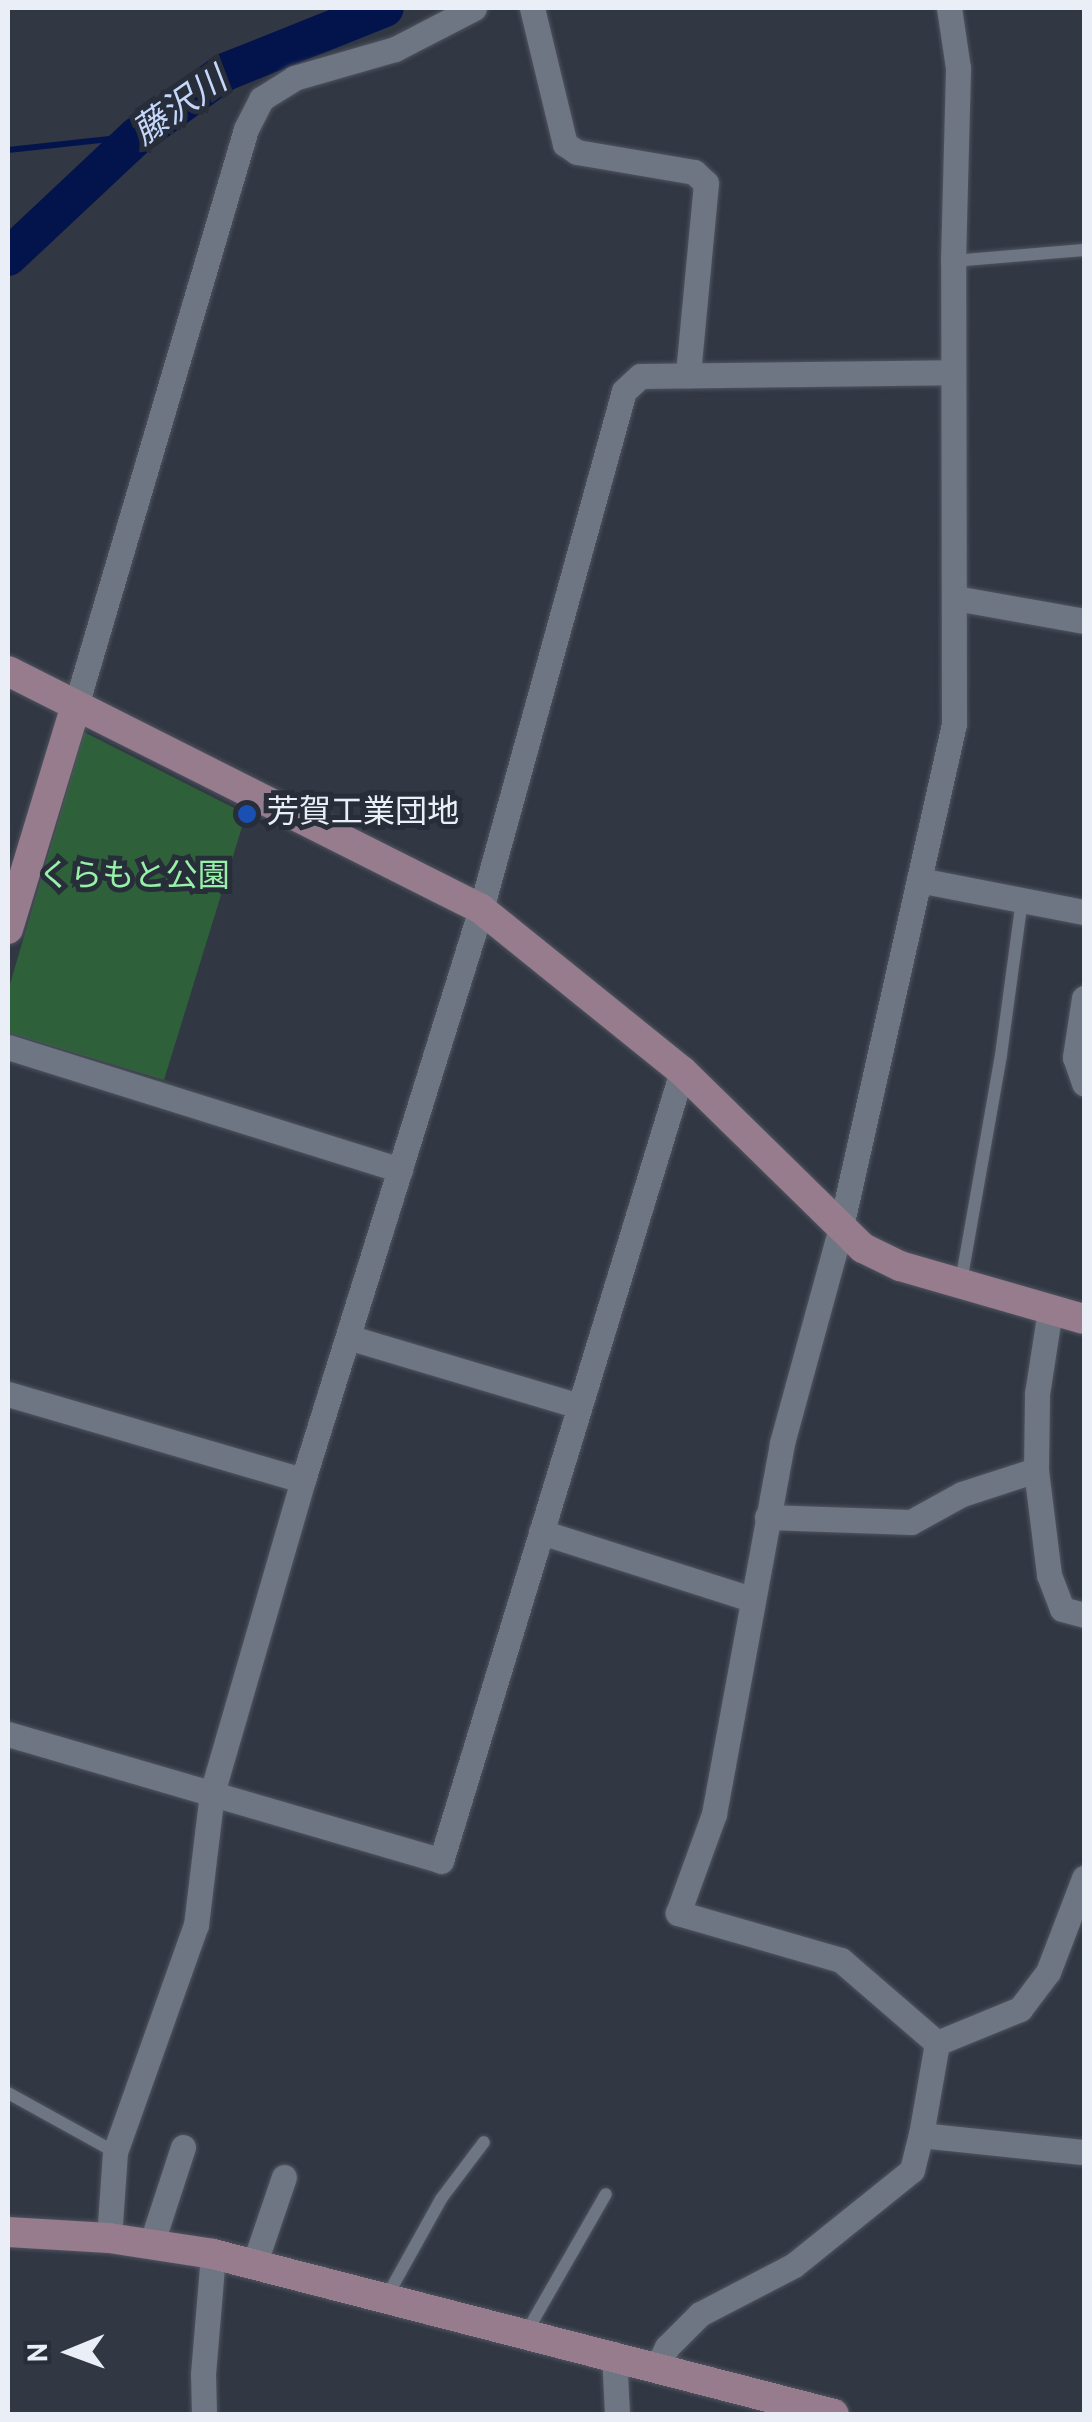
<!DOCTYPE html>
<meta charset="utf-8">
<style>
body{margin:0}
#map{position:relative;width:1092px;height:2422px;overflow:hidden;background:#313743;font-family:Overpass,"Noto Sans JP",sans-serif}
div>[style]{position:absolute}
.green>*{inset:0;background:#2e613a}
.stream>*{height:6px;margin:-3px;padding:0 3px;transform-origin:3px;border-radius:3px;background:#03144c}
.river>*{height:38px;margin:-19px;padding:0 19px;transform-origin:19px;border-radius:19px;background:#03144c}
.roads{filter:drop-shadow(0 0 2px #4f545f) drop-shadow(0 0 2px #4f545f)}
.lane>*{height:12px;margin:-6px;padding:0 6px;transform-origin:6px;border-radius:6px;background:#6e7583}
.street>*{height:25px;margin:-12.5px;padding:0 12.5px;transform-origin:12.5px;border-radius:12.5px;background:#6e7583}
.secondary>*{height:30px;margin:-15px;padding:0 15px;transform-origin:15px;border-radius:15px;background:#967c8c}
.dots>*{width:28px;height:28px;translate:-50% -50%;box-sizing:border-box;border:5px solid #272d39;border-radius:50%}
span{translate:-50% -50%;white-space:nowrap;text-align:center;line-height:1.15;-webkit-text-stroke:10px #272d39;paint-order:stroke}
.poi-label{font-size:32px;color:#eaeef6}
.left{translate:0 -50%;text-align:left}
.park-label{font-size:32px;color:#97f2a8}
.water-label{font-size:35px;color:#c5d7fb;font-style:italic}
.frame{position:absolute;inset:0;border:10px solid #eaeef6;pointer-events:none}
.north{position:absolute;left:20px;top:2302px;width:100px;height:100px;-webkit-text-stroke:8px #272d39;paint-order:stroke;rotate:269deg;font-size:28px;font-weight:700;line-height:40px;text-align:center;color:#eaeef6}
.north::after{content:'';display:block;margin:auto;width:35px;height:45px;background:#eaeef6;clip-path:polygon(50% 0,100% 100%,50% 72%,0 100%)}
</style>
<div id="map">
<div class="green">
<div style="clip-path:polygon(84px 732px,246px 814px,164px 1080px,8px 1033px,8px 991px)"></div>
</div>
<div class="stream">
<div style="left:8px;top:150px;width:130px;rotate:-6.2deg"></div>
</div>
<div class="river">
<div style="left:8px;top:257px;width:177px;rotate:-43.2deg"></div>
<div style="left:137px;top:136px;width:109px;rotate:-36deg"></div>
<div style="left:225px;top:72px;width:172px;rotate:-21.8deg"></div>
</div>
<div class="roads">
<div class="lane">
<div style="left:953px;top:261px;width:131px;rotate:-4.8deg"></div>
<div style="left:961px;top:1282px;width:230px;rotate:-80deg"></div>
<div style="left:1001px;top:1055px;width:156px;rotate:-82.3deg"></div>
<div style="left:8px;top:2093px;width:122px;rotate:28.9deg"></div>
<div style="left:386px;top:2298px;width:113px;rotate:-60.9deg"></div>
<div style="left:441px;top:2199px;width:71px;rotate:-53deg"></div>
<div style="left:526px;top:2333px;width:160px;rotate:-60.1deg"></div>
</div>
<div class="street">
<div style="left:532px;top:8px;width:140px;rotate:76.4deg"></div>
<div style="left:565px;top:144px;width:14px;rotate:34deg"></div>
<div style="left:577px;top:152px;width:119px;rotate:9.7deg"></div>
<div style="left:694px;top:172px;width:16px;rotate:43deg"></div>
<div style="left:706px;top:183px;width:193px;rotate:95.4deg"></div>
<div style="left:955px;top:598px;width:131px;rotate:10.1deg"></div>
<div style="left:75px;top:709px;width:605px;rotate:-73.57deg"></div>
<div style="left:246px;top:129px;width:34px;rotate:-63deg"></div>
<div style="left:261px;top:99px;width:39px;rotate:-32deg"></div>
<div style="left:294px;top:78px;width:105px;rotate:-16deg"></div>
<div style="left:395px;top:49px;width:89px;rotate:-27.4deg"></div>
<div style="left:919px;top:880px;width:168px;rotate:11deg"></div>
<div style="left:1084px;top:998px;width:60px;rotate:98.7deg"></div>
<div style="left:1075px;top:1057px;width:28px;rotate:71deg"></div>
<div style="left:8px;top:1047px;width:411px;rotate:17.4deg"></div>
<div style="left:348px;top:1337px;width:241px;rotate:16.6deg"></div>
<div style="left:8px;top:1394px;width:307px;rotate:16.3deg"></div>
<div style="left:1036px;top:1470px;width:76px;rotate:-89.2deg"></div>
<div style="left:1037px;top:1394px;width:85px;rotate:-81.2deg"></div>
<div style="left:767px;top:1517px;width:144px;rotate:2deg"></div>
<div style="left:911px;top:1522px;width:58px;rotate:-28.8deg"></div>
<div style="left:962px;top:1494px;width:78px;rotate:-18deg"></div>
<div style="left:1036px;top:1470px;width:106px;rotate:82.9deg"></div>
<div style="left:1049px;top:1575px;width:36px;rotate:69deg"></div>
<div style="left:1062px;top:1609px;width:23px;rotate:15deg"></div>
<div style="left:541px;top:1532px;width:220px;rotate:17.7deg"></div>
<div style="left:8px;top:1734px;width:451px;rotate:16.3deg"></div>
<div style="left:441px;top:1861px;width:826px;rotate:-73.03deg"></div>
<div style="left:937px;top:2043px;width:127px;rotate:-139.2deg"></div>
<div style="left:841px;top:1960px;width:170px;rotate:-163.9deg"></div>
<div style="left:678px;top:1913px;width:105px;rotate:-70deg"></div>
<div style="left:714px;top:1814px;width:377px;rotate:-79.6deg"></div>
<div style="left:782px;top:1443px;width:220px;rotate:-74.7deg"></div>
<div style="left:840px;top:1231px;width:520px;rotate:-77.33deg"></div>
<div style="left:954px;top:724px;width:463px;rotate:-90.1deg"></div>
<div style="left:953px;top:261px;width:193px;rotate:-88.5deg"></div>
<div style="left:958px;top:68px;width:61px;rotate:-98.5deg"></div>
<div style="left:937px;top:2043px;width:93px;rotate:99.9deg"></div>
<div style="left:921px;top:2135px;width:164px;rotate:6deg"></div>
<div style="left:937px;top:2043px;width:90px;rotate:-22.3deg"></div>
<div style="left:1020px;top:2009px;width:46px;rotate:-52.9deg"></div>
<div style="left:1048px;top:1972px;width:101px;rotate:-69deg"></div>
<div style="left:109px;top:2238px;width:86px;rotate:-86deg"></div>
<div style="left:115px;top:2152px;width:241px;rotate:-70.4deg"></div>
<div style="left:196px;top:1925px;width:133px;rotate:-83.1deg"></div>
<div style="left:212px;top:1793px;width:326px;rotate:-73.8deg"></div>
<div style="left:303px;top:1480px;width:598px;rotate:-72.69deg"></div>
<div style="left:481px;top:909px;width:537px;rotate:-74.57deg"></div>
<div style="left:624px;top:391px;width:22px;rotate:-43deg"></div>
<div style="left:640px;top:376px;width:313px;rotate:-0.7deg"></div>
<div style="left:151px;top:2245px;width:103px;rotate:-71.9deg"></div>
<div style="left:254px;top:2265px;width:93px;rotate:-71.2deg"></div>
<div style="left:614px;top:2354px;width:60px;rotate:87.1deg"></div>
<div style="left:658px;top:2366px;width:21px;rotate:-65deg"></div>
<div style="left:667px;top:2347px;width:47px;rotate:-45deg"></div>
<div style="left:700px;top:2314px;width:106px;rotate:-27.5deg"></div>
<div style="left:794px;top:2265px;width:151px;rotate:-38.8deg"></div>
<div style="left:912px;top:2170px;width:36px;rotate:-76deg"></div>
<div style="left:204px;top:2414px;width:40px;rotate:-91.4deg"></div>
<div style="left:203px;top:2374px;width:120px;rotate:-85.2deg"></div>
</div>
<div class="secondary">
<div style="left:8px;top:671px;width:530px;rotate:26.71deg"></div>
<div style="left:481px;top:909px;width:258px;rotate:38.9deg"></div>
<div style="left:682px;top:1071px;width:253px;rotate:44.4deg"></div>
<div style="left:863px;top:1248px;width:41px;rotate:25.9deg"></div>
<div style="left:900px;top:1266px;width:191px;rotate:16.1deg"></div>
<div style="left:8px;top:929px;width:230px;rotate:-73.1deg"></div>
<div style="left:8px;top:2232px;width:101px;rotate:3.4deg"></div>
<div style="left:109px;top:2238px;width:105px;rotate:8.7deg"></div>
<div style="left:213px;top:2254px;width:641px;rotate:14.45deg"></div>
</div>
</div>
<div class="dots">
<div style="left:247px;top:814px;background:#1a4fb4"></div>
</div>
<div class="poi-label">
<span class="left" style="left:267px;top:814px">芳賀工業団地</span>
</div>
<div class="park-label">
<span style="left:134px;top:878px">くらもと公園</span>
</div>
<div class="water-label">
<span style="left:181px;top:108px;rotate:-35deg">藤沢川</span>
</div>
<div class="frame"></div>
<div class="north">N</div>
</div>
